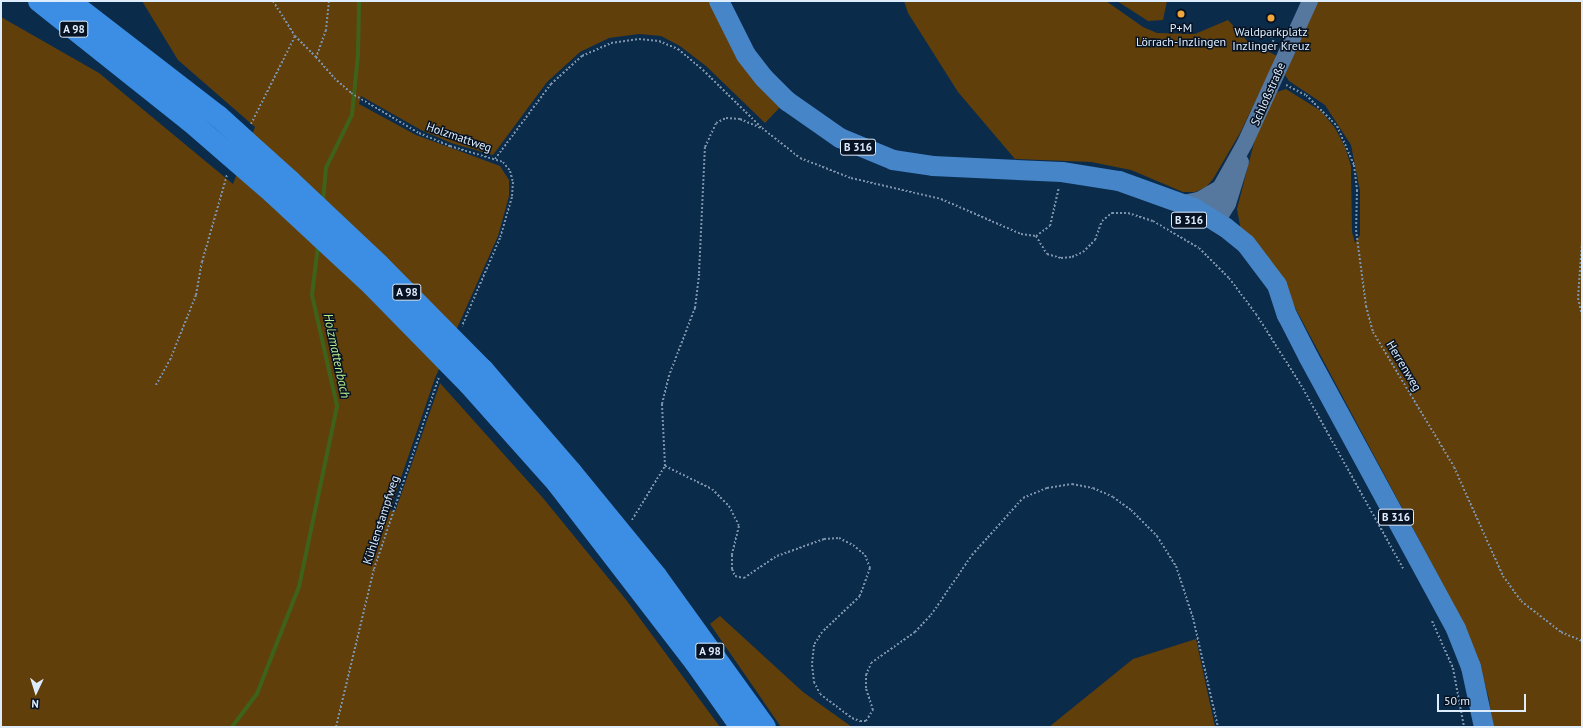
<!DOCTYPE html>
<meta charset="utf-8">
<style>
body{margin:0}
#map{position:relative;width:1583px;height:728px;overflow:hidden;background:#0b2b4b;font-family:"PT Sans",sans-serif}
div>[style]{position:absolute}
.green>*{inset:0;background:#613f0a}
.stream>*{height:3.5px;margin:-1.75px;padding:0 1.75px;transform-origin:1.75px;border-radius:1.75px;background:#3f621b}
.path>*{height:2px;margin-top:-1px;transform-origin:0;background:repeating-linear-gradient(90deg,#7b92aa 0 2px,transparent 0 4px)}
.minor>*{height:16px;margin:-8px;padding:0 8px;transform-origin:8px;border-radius:8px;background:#57789e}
.major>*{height:20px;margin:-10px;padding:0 10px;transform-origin:10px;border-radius:10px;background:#4685c8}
.highway>*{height:22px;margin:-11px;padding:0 11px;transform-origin:11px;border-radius:11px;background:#3b8ee4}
.dots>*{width:11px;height:11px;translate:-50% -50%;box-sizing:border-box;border:2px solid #071322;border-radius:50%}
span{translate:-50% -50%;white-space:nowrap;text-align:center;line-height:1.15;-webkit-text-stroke:3px #071322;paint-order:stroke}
.shield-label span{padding:1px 3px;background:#071322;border:1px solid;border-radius:3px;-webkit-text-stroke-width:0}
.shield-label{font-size:11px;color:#deedfe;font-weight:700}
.poi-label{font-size:12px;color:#deedfe}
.street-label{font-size:12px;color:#deedfe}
.water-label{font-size:13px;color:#b8ee8d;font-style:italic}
.frame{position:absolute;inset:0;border:2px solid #deedfe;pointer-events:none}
.north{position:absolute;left:16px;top:672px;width:40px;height:40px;-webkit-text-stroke:3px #071322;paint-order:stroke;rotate:184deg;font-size:11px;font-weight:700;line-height:16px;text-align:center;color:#deedfe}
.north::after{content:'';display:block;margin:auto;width:14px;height:18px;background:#deedfe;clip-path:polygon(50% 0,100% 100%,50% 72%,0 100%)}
.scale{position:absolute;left:1437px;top:694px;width:89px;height:18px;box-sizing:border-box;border:2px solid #deedfe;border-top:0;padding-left:5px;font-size:12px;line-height:14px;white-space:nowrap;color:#deedfe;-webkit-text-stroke:3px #071322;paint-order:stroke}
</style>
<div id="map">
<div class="green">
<div style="clip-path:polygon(142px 1px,712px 1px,783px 104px,765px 123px,706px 66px,680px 46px,661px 36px,639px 34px,609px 38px,580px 52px,547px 82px,493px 155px,451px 143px,421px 130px,361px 96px,359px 104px,416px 135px,500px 166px,509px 180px,509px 196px,498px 236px,435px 378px,390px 510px,395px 512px,440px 383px,543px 498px,627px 601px,720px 727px,1px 727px,1px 17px,99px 73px,233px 184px,255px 127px,178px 60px)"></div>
<div style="clip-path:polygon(904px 1px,1106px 1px,1143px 27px,1157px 33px,1195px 34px,1228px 20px,1248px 42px,1277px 56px,1240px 133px,1213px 179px,1206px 187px,1195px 192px,1183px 192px,1131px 170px,1091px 162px,1015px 159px,958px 92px,908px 13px)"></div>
<div style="clip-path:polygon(1117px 1px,1167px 1px,1163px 20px,1148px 21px)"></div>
<div style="clip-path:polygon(1317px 1px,1582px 1px,1582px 727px,1493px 727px,1489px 699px,1478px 658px,1462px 620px,1284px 287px,1241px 231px,1237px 209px,1257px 131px,1277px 92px,1286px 89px,1321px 111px,1335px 128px,1345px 147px,1351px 166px,1352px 232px,1355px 243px,1360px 235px,1360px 191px,1351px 145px,1325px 105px,1289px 81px,1285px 75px)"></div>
<div style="clip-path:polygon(720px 616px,803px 692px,852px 727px,781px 727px,710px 624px)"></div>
<div style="clip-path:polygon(1196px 639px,1215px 727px,1049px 727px,1133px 659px)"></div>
</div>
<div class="stream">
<div style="left:323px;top:202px;width:34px;rotate:-85deg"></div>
<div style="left:326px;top:168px;width:59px;rotate:-63.9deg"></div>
<div style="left:352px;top:115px;width:60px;rotate:-84.3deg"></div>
<div style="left:358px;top:55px;width:54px;rotate:-88.9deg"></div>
<div style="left:232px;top:727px;width:41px;rotate:-52.9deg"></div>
<div style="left:257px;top:694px;width:115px;rotate:-68.6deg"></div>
<div style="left:299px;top:587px;width:185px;rotate:-78.1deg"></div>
<div style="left:337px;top:406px;width:114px;rotate:-102.7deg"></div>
<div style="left:312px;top:295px;width:49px;rotate:-83deg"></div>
</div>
<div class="path">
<div style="left:273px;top:1px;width:41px;rotate:57.8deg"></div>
<div style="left:295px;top:36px;width:30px;rotate:45deg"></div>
<div style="left:329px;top:1px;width:29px;rotate:96deg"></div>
<div style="left:326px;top:30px;width:29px;rotate:110deg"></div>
<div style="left:316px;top:57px;width:28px;rotate:49deg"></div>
<div style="left:334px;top:78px;width:23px;rotate:41deg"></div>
<div style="left:351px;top:93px;width:79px;rotate:30.5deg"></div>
<div style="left:419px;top:133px;width:34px;rotate:23deg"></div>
<div style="left:450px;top:146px;width:55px;rotate:16.8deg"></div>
<div style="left:503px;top:162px;width:11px;rotate:52deg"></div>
<div style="left:510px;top:171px;width:11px;rotate:75deg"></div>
<div style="left:513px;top:182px;width:15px;rotate:94deg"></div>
<div style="left:512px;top:197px;width:43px;rotate:106.3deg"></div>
<div style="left:500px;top:238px;width:96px;rotate:113.4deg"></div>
<div style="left:1268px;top:29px;width:17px;rotate:66deg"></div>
<div style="left:1286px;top:85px;width:22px;rotate:27deg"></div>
<div style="left:1306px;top:95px;width:44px;rotate:45deg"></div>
<div style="left:1337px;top:126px;width:43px;rotate:66.4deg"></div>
<div style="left:1354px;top:165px;width:25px;rotate:83deg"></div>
<div style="left:1357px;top:190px;width:40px;rotate:91.4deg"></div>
<div style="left:1356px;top:230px;width:77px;rotate:82.5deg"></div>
<div style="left:1366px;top:306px;width:27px;rotate:75deg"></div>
<div style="left:1373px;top:332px;width:157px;rotate:59deg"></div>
<div style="left:1454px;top:467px;width:120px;rotate:65.8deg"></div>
<div style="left:1503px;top:576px;width:31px;rotate:54deg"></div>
<div style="left:1521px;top:601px;width:51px;rotate:37.8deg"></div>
<div style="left:1561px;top:632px;width:23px;rotate:23deg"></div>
<div style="left:251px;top:124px;width:98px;rotate:-63.4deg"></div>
<div style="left:495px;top:159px;width:94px;rotate:-53.3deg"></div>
<div style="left:551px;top:84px;width:42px;rotate:-42.1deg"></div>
<div style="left:582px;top:56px;width:32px;rotate:-24deg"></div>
<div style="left:611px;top:43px;width:28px;rotate:-8deg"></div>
<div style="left:639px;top:39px;width:20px;rotate:6deg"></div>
<div style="left:659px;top:41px;width:21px;rotate:23deg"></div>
<div style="left:678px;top:49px;width:33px;rotate:40deg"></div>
<div style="left:703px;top:70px;width:83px;rotate:44.5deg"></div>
<div style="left:762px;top:128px;width:48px;rotate:38.3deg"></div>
<div style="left:800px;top:158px;width:55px;rotate:21.4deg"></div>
<div style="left:851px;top:178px;width:92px;rotate:13.1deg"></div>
<div style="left:941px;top:199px;width:87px;rotate:23.6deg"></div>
<div style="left:1021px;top:234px;width:15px;rotate:8deg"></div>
<div style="left:1036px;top:236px;width:17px;rotate:-36deg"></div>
<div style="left:1050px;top:226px;width:40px;rotate:-77deg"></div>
<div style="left:1036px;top:236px;width:21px;rotate:59deg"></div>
<div style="left:1047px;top:254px;width:15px;rotate:16deg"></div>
<div style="left:1061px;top:258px;width:11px;rotate:-5deg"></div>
<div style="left:1072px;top:257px;width:12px;rotate:-24deg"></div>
<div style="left:1083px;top:252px;width:17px;rotate:-45deg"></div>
<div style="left:1095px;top:240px;width:20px;rotate:-70deg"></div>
<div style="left:1102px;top:221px;width:13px;rotate:-39deg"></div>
<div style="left:1112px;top:213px;width:16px"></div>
<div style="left:1128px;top:213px;width:26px;rotate:18deg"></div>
<div style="left:1153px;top:221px;width:53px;rotate:30.4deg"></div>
<div style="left:1199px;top:248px;width:42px;rotate:45deg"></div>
<div style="left:1229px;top:278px;width:45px;rotate:53.1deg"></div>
<div style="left:1256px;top:314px;width:84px;rotate:57.6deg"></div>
<div style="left:1301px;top:385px;width:210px;rotate:60.9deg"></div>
<div style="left:1582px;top:242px;width:56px;rotate:94.1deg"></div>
<div style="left:1578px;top:298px;width:18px;rotate:77deg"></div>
<div style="left:156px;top:385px;width:29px;rotate:-61deg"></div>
<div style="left:170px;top:360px;width:70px;rotate:-68.2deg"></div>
<div style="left:196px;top:295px;width:34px;rotate:-80deg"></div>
<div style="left:202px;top:262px;width:91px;rotate:-74deg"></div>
<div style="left:665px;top:466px;width:52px;rotate:26.1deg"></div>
<div style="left:712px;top:489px;width:24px;rotate:45deg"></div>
<div style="left:729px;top:506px;width:22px;rotate:63deg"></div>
<div style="left:739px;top:526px;width:30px;rotate:104deg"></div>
<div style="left:732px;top:555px;width:14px;rotate:90deg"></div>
<div style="left:732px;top:569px;width:8px;rotate:67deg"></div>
<div style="left:735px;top:576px;width:9px;rotate:13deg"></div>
<div style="left:744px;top:578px;width:40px;rotate:-34deg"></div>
<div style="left:777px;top:556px;width:50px;rotate:-19.9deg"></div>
<div style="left:824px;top:539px;width:15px;rotate:-4deg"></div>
<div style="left:839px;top:538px;width:16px;rotate:27deg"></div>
<div style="left:853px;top:545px;width:16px;rotate:40deg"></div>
<div style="left:865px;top:555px;width:14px;rotate:69deg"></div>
<div style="left:870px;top:568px;width:30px;rotate:110deg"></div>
<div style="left:860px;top:596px;width:52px;rotate:136.5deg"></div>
<div style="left:822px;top:632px;width:15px;rotate:122deg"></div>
<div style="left:814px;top:645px;width:20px;rotate:96deg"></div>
<div style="left:812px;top:665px;width:17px;rotate:83deg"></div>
<div style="left:814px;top:682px;width:13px;rotate:63deg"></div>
<div style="left:820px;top:694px;width:40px;rotate:37deg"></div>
<div style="left:852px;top:718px;width:9px;rotate:21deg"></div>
<div style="left:860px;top:721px;width:6px"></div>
<div style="left:866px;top:721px;width:13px;rotate:-58deg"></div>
<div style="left:873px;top:710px;width:23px;rotate:-108deg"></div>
<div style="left:866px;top:688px;width:13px;rotate:-90deg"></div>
<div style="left:866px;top:675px;width:13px;rotate:-67deg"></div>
<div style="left:871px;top:663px;width:54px;rotate:-35.2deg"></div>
<div style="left:915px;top:632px;width:23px;rotate:-47deg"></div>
<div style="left:931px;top:615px;width:73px;rotate:-55.7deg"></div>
<div style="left:972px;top:555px;width:76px;rotate:-48.2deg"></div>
<div style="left:1023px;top:498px;width:26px;rotate:-23deg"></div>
<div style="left:1047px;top:488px;width:25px;rotate:-9deg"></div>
<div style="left:1072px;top:484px;width:21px;rotate:11deg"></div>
<div style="left:1093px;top:488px;width:22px;rotate:24deg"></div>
<div style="left:1113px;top:497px;width:22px;rotate:36deg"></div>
<div style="left:1131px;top:510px;width:37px;rotate:45deg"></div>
<div style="left:1157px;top:536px;width:36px;rotate:58deg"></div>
<div style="left:1176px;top:566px;width:55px;rotate:71.9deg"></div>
<div style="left:1193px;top:618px;width:112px;rotate:77.1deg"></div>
<div style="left:632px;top:520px;width:63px;rotate:-58.6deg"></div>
<div style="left:665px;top:466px;width:62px;rotate:-92.8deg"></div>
<div style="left:662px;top:404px;width:32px;rotate:-76deg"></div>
<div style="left:670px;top:373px;width:70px;rotate:-69deg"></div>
<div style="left:695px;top:308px;width:35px;rotate:-83deg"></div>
<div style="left:699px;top:273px;width:126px;rotate:-87.3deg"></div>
<div style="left:705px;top:147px;width:26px;rotate:-65deg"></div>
<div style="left:716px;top:123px;width:11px;rotate:-27deg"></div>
<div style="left:726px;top:118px;width:14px;rotate:4deg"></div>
<div style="left:740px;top:119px;width:23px;rotate:23deg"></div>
<div style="left:1432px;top:621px;width:51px;rotate:65.9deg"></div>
<div style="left:1453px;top:668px;width:60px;rotate:79.4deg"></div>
<div style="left:336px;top:727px;width:163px;rotate:-76.5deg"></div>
<div style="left:374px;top:569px;width:203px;rotate:-71.3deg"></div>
</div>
<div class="minor">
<div style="left:1183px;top:203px;width:16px;rotate:-11deg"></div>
<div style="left:1199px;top:200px;width:24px;rotate:-30deg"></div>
<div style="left:1217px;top:222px;width:18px;rotate:-96deg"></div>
<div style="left:1215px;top:204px;width:17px;rotate:-73deg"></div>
<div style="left:1220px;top:188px;width:51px;rotate:-60.9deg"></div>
<div style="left:1245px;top:143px;width:156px;rotate:-65.4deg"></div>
<div style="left:1217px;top:222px;width:21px;rotate:-59deg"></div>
<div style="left:1228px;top:204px;width:44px;rotate:-72.8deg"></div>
</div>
<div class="major">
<div style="left:719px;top:1px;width:60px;rotate:63.4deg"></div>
<div style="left:746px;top:55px;width:29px;rotate:52deg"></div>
<div style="left:764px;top:78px;width:33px;rotate:45deg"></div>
<div style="left:787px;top:101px;width:65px;rotate:34.9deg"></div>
<div style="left:840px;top:138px;width:57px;rotate:22.5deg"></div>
<div style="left:893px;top:160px;width:40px;rotate:8.5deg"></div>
<div style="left:933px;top:166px;width:129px;rotate:2.7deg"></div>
<div style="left:1062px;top:172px;width:58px;rotate:9deg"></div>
<div style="left:1119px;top:181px;width:80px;rotate:19.8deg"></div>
<div style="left:1194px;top:208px;width:36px;rotate:32deg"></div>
<div style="left:1225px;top:227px;width:27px;rotate:39deg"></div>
<div style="left:1246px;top:244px;width:51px;rotate:52.9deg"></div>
<div style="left:1277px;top:285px;width:32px;rotate:72deg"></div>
<div style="left:1287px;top:315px;width:48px;rotate:62.9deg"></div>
<div style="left:1309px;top:358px;width:308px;rotate:61.5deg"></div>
<div style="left:1456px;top:629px;width:41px;rotate:68.5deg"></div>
<div style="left:1471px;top:667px;width:61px;rotate:77.8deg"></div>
</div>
<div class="highway">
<div style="left:39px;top:1px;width:193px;rotate:38.5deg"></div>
<div style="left:190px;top:121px;width:110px;rotate:40.9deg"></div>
<div style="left:273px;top:193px;width:137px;rotate:42.9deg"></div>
<div style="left:373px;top:286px;width:137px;rotate:45.6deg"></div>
<div style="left:469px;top:384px;width:134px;rotate:48.3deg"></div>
<div style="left:558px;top:484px;width:225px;rotate:52.4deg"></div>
<div style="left:695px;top:662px;width:80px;rotate:54.7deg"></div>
<div style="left:69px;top:1px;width:188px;rotate:37.7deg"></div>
<div style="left:218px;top:116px;width:97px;rotate:42.1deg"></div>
<div style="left:290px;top:181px;width:122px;rotate:43.3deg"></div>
<div style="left:379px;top:265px;width:148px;rotate:45.3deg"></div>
<div style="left:483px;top:370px;width:135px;rotate:49.2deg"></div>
<div style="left:571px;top:472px;width:134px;rotate:50.7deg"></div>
<div style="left:656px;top:576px;width:186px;rotate:54.2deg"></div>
</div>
<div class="dots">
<div style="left:1181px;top:14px;background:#efa73e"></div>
<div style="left:1271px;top:18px;background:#efa73e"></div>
</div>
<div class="shield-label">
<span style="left:74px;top:29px">A 98</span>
<span style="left:858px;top:147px">B 316</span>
<span style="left:1189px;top:220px">B 316</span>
<span style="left:407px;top:292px">A 98</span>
<span style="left:1396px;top:517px">B 316</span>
<span style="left:710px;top:651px">A 98</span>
</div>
<div class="poi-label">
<span style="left:1181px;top:35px">P+M<br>Lörrach-Inzlingen</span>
<span style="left:1271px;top:39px">Waldparkplatz<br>Inzlinger Kreuz</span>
</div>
<div class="street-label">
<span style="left:1268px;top:94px;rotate:-66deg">Schloßstraße</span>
<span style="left:459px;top:137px;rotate:19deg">Holzmattweg</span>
<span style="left:1404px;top:366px;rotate:59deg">Herrenweg</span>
<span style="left:381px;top:520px;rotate:-72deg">Kühlenstampfweg</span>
</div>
<div class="water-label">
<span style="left:336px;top:356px;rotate:78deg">Holzmattenbach</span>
</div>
<div class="frame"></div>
<div class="north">N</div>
<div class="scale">50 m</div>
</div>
